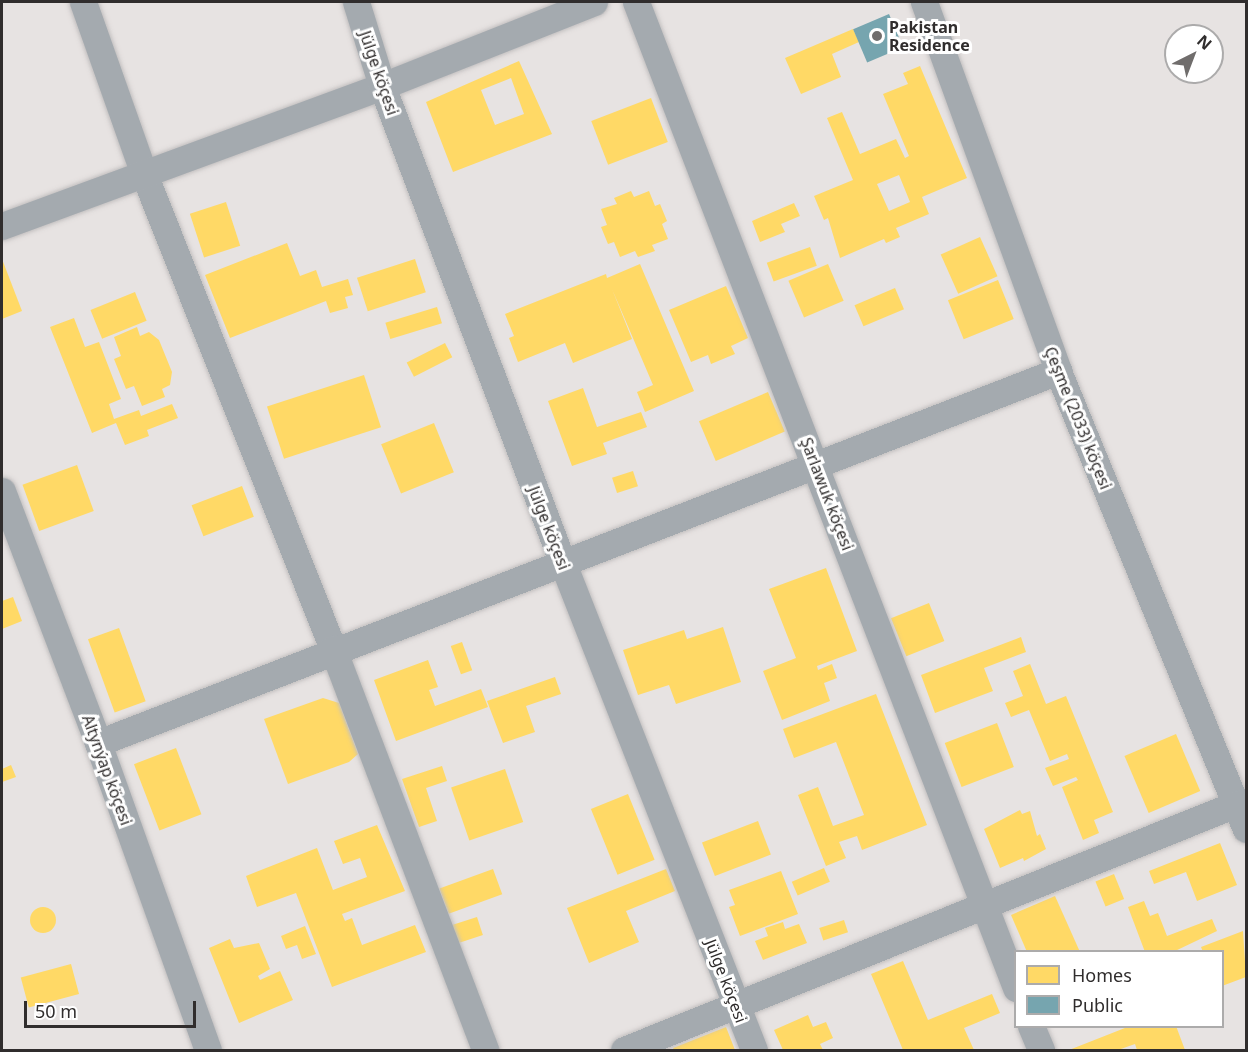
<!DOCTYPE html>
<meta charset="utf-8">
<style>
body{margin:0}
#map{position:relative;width:1248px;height:1052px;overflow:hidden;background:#e7e3e2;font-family:"Noto Sans",sans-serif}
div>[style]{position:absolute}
.homes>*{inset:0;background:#ffd966;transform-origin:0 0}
.round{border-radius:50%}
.public>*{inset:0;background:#76a5af;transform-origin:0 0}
.roads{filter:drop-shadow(0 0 2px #c2bfbf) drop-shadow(0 0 2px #c2bfbf)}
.street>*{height:27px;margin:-13.5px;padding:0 13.5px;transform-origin:13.5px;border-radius:13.5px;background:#a4aaaf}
.dots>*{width:16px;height:16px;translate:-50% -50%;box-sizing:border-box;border:3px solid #fff;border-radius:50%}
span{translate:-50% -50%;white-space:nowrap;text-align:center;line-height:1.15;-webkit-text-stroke:6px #fff;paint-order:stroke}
.poi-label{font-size:16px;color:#302d2d;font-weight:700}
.left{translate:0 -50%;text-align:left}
.street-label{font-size:16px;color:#302d2d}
.frame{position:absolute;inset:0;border:3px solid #302d2d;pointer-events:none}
.legend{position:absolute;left:1014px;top:950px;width:210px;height:78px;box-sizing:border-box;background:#fff;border:2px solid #acabab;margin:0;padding:8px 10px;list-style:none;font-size:18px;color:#302d2d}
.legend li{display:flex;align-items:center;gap:12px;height:30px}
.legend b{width:30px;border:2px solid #acabab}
.north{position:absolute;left:1164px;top:24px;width:60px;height:60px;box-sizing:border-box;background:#fff;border:2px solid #acabab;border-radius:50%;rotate:42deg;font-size:16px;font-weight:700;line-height:24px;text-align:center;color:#302d2d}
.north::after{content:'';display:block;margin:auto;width:21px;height:27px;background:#706d6c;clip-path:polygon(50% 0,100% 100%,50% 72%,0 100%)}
.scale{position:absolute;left:24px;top:1001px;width:172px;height:27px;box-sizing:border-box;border:3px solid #302d2d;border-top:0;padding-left:8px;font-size:18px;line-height:21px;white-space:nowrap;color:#302d2d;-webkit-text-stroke:4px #fff;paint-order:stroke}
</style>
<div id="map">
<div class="homes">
<div style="clip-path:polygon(853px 29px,859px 42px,832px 54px,841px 77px,801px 94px,785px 58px)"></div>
<div style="clip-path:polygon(evenodd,519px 61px,552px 134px,453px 172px,426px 102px,519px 61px,511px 78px,524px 114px,495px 125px,481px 90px,511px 78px)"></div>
<div style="clip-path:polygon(evenodd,920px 66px,967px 178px,922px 197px,929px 214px,896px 228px,900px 237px,886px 243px,884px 239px,840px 258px,828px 218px,824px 220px,814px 196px,853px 180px,827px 118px,842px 112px,860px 154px,896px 139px,905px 158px,909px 156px,883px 94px,908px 84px,903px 73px,920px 66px,899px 175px,910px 202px,889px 211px,877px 184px,899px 175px)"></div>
<div style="left:651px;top:98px;width:47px;height:64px;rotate:69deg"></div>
<div style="clip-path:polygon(631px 191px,634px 197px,649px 191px,655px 206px,660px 204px,667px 221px,662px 224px,668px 239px,652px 245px,655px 251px,638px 257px,635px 251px,620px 257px,614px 242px,608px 244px,601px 227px,607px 225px,601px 209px,617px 204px,614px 198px)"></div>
<div style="left:226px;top:202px;width:46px;height:38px;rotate:72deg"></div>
<div style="clip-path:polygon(794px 203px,800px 216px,781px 224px,785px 232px,760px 242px,752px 221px)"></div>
<div style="left:980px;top:237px;width:43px;height:43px;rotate:66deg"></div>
<div style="clip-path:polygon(287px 243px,300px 276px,316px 270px,322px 287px,348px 279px,353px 295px,345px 297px,348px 308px,330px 313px,326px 301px,230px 338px,205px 275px)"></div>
<div style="left:810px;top:247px;width:20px;height:46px;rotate:70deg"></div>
<div style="clip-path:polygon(2px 259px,22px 311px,2px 319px)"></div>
<div style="left:415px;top:259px;width:35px;height:61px;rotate:72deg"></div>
<div style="clip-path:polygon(640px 264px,694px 391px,645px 412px,637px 392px,653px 385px,612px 289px,632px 339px,573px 363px,565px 343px,518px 362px,509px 338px,514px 336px,505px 314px,606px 274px,607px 278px)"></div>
<div style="left:828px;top:264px;width:40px;height:43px;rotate:67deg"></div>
<div style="left:998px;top:280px;width:42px;height:54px;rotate:68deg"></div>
<div style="clip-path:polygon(726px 286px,748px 338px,731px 346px,735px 354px,711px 364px,708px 355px,691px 362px,669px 310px)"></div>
<div style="left:895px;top:288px;width:23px;height:44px;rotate:67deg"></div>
<div style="left:135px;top:292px;width:31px;height:48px;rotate:68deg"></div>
<div style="left:437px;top:307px;width:17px;height:54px;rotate:73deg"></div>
<div style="clip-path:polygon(74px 318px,85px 347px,99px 342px,121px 399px,109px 404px,114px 419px,139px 410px,141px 416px,172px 404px,178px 418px,147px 430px,149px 436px,125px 445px,116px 423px,92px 433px,50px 327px)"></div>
<div style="clip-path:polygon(137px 327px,140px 336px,149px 332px,159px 340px,172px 372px,170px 385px,162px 389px,165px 397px,142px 406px,134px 386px,126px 389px,114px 359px,121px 356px,114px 337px)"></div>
<div style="left:445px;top:343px;width:16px;height:43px;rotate:63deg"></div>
<div style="left:364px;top:375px;width:55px;height:102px;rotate:72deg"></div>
<div style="clip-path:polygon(583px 388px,597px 427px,641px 412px,647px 427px,603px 443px,607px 454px,572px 466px,548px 401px)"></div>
<div style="left:768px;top:392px;width:43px;height:75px;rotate:67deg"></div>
<div style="left:434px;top:423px;width:53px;height:57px;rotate:68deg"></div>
<div style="left:77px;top:465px;width:49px;height:58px;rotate:70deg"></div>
<div style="left:633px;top:471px;width:16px;height:22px;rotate:72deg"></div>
<div style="left:242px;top:486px;width:33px;height:54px;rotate:69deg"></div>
<div style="clip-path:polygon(826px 568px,857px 651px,817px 666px,818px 670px,832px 664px,837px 678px,824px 683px,830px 701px,782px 720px,763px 671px,796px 658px,769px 589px)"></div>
<div style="clip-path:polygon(13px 597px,22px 621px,2px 629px,2px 601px)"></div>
<div style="left:929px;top:603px;width:41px;height:41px;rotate:68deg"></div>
<div style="clip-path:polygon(723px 627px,741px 682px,676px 704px,669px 685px,638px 695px,623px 650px,684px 630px,687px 639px)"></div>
<div style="left:119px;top:628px;width:78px;height:33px;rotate:70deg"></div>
<div style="clip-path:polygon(1021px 637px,1026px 652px,984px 668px,993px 691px,935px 713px,921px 675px)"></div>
<div style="left:462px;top:642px;width:30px;height:12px;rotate:70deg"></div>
<div style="clip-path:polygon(428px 660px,438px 687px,429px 690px,435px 706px,481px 689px,488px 707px,396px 741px,374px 680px)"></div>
<div style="clip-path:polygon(1030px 664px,1046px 704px,1066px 696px,1113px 812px,1094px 820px,1099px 833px,1083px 840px,1062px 787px,1078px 780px,1076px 777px,1053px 786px,1045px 768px,1069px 759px,1067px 754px,1050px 761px,1029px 710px,1011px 717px,1005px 703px,1023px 696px,1013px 671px)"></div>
<div style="clip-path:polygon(555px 677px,561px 694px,526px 706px,535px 732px,503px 743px,487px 701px)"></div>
<div style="clip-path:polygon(876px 694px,927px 825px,862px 850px,857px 836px,839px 842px,846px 858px,826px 866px,798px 795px,818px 787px,833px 826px,864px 815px,836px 742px,794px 758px,783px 729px)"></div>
<div style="clip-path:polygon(323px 698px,339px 703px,358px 754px,349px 762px,288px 784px,264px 719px)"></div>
<div style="left:997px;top:723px;width:47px;height:56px;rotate:69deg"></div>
<div style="left:1176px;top:734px;width:62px;height:56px;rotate:67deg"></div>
<div style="left:176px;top:748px;width:71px;height:45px;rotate:69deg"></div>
<div style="clip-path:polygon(11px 765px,16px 777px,2px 782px,2px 769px)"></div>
<div style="clip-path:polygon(442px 766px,447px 781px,426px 788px,437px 821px,419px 827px,402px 779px)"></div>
<div style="left:505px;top:769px;width:56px;height:57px;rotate:71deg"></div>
<div style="left:628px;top:794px;width:71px;height:40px;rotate:68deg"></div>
<div style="clip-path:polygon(1020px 810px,1022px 814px,1030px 811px,1037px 836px,1040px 834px,1046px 849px,1024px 861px,1023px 858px,1000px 868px,984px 829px)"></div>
<div style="left:758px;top:821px;width:36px;height:60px;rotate:69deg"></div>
<div style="clip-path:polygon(377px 825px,405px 891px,342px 914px,345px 921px,352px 918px,362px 945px,415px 925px,426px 952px,332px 987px,296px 893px,257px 907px,246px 876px,317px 848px,333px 890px,367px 877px,360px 858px,343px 864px,334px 841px)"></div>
<div style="clip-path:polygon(1220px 843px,1237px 885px,1197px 901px,1186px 872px,1154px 884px,1149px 871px)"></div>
<div style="left:824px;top:868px;width:15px;height:35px;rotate:67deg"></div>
<div style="left:493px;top:869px;width:27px;height:57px;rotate:70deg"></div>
<div style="clip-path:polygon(666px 869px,675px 891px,626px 911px,639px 942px,589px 963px,567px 908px)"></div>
<div style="clip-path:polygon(781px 871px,798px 914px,740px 936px,729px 907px,735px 905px,729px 890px)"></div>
<div style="left:1114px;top:874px;width:27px;height:20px;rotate:68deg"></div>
<div style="clip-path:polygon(1055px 896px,1080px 952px,1027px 952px,1011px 915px)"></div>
<div style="clip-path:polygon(1144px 901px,1150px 916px,1158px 913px,1167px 936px,1212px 919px,1217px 931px,1173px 952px,1145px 952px,1128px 907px)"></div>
<div class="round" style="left:30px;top:907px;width:26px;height:26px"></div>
<div style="left:477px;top:917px;width:19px;height:27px;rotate:72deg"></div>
<div style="left:844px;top:920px;width:13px;height:26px;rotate:72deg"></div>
<div style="clip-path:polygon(783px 922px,785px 929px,799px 924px,807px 943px,763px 960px,755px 941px,768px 936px,765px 928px)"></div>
<div style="clip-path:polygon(305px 926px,316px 954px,302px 959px,297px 945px,286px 949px,281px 936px)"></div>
<div style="clip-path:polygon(1243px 931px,1246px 977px,1222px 986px,1222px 952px,1203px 952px,1201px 947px)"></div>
<div style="clip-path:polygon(230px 939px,234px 948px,259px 943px,270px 969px,258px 976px,260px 980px,280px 971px,293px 1000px,239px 1023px,209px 948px)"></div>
<div style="clip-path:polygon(903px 961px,928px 1020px,992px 994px,1000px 1013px,964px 1028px,974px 1050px,903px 1050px,871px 974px)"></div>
<div style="left:71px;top:964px;width:31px;height:52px;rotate:75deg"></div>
<div style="clip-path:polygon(808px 1015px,813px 1027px,826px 1022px,833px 1038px,820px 1044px,823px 1050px,783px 1050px,774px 1030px)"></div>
<div style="clip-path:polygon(1130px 1026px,1176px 1026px,1185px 1050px,1137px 1050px,1135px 1044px,1118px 1050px,1069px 1050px)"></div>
<div style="clip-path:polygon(726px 1027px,735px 1050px,674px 1050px,673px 1048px)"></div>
</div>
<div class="public">
<div style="left:889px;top:14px;width:36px;height:39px;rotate:67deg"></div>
</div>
<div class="roads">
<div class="street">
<div style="left:83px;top:2px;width:182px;rotate:70.5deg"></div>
<div style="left:144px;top:174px;width:511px;rotate:68.3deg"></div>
<div style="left:333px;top:649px;width:429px;rotate:69.2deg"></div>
<div style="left:356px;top:2px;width:88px;rotate:72.8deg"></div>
<div style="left:382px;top:86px;width:508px;rotate:69.25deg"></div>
<div style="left:562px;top:561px;width:525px;rotate:68.56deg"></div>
<div style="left:636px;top:2px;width:1057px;rotate:68.92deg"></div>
<div style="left:924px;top:2px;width:393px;rotate:70deg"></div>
<div style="left:1058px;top:371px;width:495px;rotate:67.7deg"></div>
<div style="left:2px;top:226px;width:405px;rotate:-20.2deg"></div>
<div style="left:382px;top:86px;width:228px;rotate:-21.6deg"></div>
<div style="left:2px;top:491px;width:270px;rotate:69.1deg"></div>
<div style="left:98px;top:743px;width:326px;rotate:70.3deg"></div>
<div style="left:98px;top:743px;width:1030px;rotate:-21.18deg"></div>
<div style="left:1031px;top:1026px;width:26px;rotate:67deg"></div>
<div style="left:624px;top:1050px;width:660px;rotate:-21.9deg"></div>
</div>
</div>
<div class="dots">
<div style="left:877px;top:36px;background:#706d6c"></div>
</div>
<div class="poi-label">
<span class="left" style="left:889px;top:36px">Pakistan<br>Residence</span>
</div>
<div class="street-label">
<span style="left:379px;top:73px;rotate:71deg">Jülge köçesi</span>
<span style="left:1078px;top:418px;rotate:68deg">Çeşme (2033) köçesi</span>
<span style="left:827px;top:494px;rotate:69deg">Şarlawuk köçesi</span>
<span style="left:549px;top:528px;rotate:69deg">Jülge köçesi</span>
<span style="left:107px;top:770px;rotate:70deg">Altynýap köçesi</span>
<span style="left:726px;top:981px;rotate:69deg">Jülge köçesi</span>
</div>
<div class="frame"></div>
<ul class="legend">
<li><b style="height:16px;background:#ffd966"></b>Homes</li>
<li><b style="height:16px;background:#76a5af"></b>Public</li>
</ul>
<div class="north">N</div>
<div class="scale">50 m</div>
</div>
